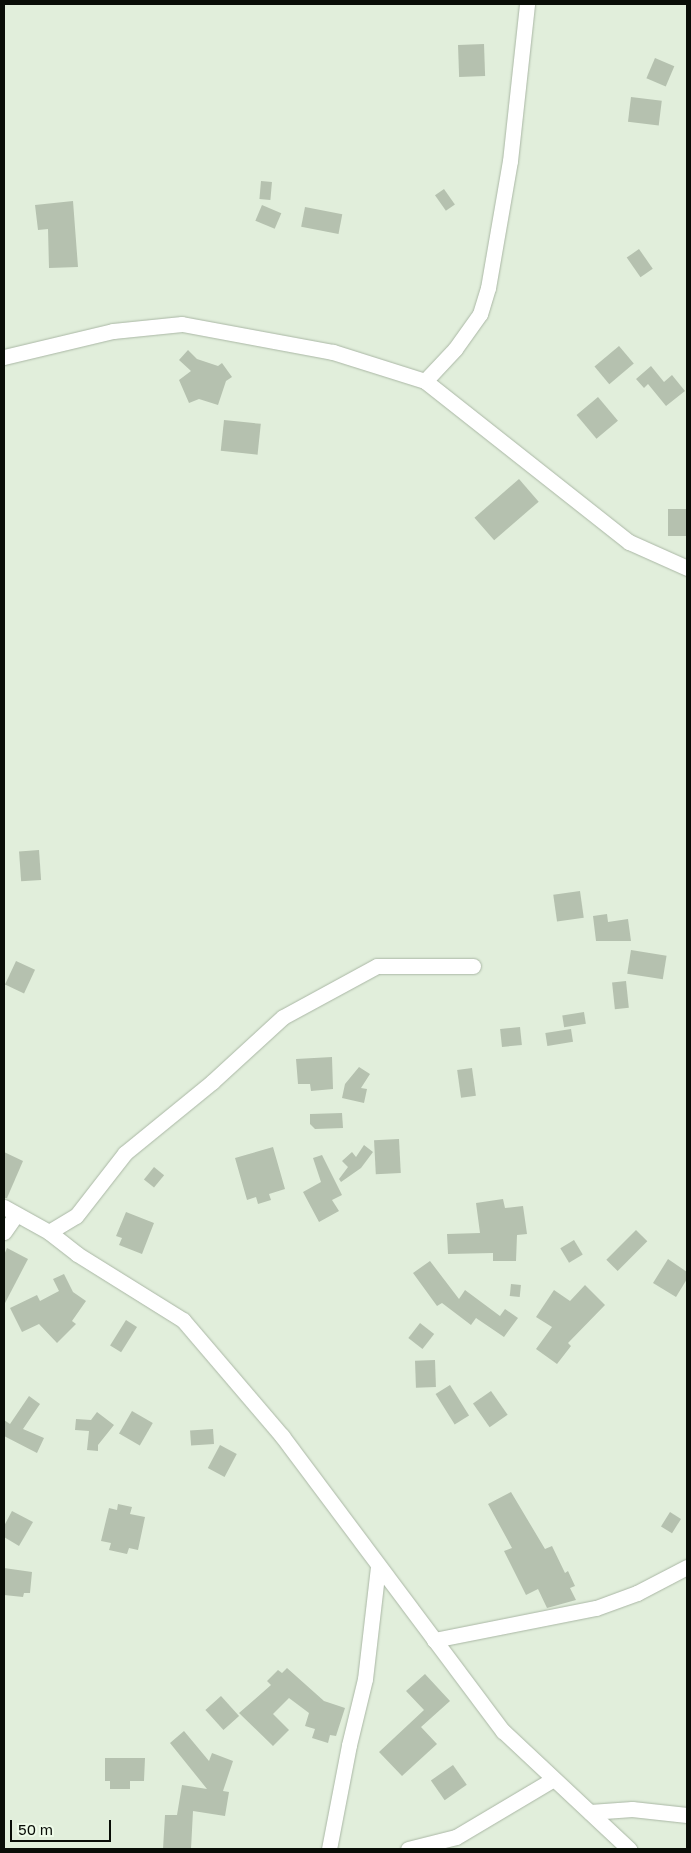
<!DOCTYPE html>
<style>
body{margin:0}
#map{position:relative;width:691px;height:1853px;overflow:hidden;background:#e1eedb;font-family:"Golos Text",sans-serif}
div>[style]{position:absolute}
.building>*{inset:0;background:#b5c1af;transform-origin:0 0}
.roads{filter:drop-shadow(0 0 1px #aab7a5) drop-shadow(0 0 1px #aab7a5)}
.minor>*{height:15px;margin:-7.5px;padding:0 7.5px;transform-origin:7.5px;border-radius:7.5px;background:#fff}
span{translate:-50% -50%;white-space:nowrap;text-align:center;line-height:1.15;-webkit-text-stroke:4px #eefbe9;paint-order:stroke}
.frame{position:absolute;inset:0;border:5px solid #090d07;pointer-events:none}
.scale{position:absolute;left:10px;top:1820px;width:101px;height:22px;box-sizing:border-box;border:2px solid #090d07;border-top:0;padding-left:6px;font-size:15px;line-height:18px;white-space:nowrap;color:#090d07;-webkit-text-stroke:4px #eefbe9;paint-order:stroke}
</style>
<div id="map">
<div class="building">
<div style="left:484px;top:44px;width:32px;height:26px;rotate:88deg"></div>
<div style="left:655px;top:58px;width:21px;height:22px;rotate:23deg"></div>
<div style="left:631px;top:97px;width:31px;height:25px;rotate:7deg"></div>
<div style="left:261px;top:181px;width:11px;height:18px;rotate:5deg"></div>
<div style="left:444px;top:189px;width:19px;height:11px;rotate:55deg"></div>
<div style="clip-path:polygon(73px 201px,78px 267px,49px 268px,48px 229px,38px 230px,35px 205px)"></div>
<div style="left:262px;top:205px;width:21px;height:17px;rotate:23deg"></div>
<div style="left:305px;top:207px;width:38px;height:20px;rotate:11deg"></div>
<div style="left:639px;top:249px;width:24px;height:15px;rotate:55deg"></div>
<div style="left:619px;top:346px;width:23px;height:32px;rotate:50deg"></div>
<div style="clip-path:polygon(188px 350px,197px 359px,218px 366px,222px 363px,232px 377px,226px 381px,218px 405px,199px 399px,189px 403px,179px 380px,191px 371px,179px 360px)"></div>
<div style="clip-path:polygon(651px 366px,664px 382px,672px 375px,685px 391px,666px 406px,648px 384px,644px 388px,636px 379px)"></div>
<div style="left:598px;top:397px;width:31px;height:28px;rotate:50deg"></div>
<div style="left:224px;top:420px;width:37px;height:31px;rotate:6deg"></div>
<div style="left:519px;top:479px;width:30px;height:59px;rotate:49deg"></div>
<div style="left:687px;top:509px;width:27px;height:19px;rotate:90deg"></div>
<div style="left:39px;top:850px;width:30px;height:20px;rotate:86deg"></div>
<div style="left:580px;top:891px;width:27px;height:27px;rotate:82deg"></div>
<div style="clip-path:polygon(607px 914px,608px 922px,628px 919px,631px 941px,596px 941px,593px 916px)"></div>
<div style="left:631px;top:950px;width:36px;height:24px;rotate:9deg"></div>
<div style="left:16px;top:961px;width:21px;height:26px;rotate:25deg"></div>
<div style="left:626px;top:981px;width:27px;height:14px;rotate:84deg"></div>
<div style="left:584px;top:1012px;width:12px;height:22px;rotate:81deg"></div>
<div style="left:520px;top:1027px;width:18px;height:20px;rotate:84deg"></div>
<div style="left:571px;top:1029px;width:13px;height:26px;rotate:81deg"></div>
<div style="clip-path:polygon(332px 1057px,333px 1089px,311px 1091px,310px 1084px,298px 1084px,296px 1059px)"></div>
<div style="clip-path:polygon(359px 1067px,370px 1074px,361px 1088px,367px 1089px,364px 1103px,342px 1098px,345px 1084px)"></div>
<div style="left:472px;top:1068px;width:28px;height:15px;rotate:82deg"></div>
<div style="clip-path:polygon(342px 1113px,343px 1128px,315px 1129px,310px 1124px,310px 1114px)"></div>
<div style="left:399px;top:1139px;width:34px;height:25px;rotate:87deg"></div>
<div style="clip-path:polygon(364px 1145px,373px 1152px,361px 1168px,341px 1182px,339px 1179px,348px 1167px,342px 1161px,352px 1152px,356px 1157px)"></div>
<div style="clip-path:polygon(273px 1147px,285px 1189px,269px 1194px,271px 1200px,258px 1204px,256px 1197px,247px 1200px,235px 1158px)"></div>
<div style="clip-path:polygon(4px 1152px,23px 1161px,7px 1198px,4px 1198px)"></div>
<div style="clip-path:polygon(322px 1155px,342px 1195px,332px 1200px,339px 1211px,319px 1222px,303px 1192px,321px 1182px,313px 1158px)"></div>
<div style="left:154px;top:1167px;width:13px;height:16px;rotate:39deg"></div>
<div style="clip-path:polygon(503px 1199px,505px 1208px,523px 1206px,527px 1234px,517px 1235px,516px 1261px,493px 1261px,493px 1253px,448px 1254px,447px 1234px,480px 1233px,476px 1203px)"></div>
<div style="clip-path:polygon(126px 1212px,154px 1223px,142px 1254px,119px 1245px,122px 1238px,116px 1236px)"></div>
<div style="left:636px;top:1230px;width:16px;height:42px;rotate:45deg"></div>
<div style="left:574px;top:1240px;width:17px;height:16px;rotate:59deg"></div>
<div style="clip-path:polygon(7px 1248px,28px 1259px,4px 1305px,4px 1255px)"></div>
<div style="clip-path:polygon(668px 1259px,687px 1272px,687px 1279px,676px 1297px,653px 1283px)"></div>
<div style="clip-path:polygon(430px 1261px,459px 1299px,465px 1290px,500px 1316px,505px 1309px,518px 1318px,504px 1337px,476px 1318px,471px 1325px,442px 1303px,437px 1306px,413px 1273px)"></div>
<div style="clip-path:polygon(64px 1274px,73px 1292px,86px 1301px,72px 1321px,76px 1324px,57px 1343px,39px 1324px,22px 1332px,10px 1308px,37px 1295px,40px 1301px,59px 1291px,53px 1279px)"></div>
<div style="left:511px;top:1284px;width:10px;height:12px;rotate:6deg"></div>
<div style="clip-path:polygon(585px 1285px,605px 1305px,568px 1343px,571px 1346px,557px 1364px,536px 1349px,552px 1327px,536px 1317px,554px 1290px,570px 1301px)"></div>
<div style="left:126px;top:1320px;width:13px;height:30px;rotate:32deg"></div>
<div style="left:420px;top:1323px;width:18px;height:19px;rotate:38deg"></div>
<div style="left:435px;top:1360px;width:27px;height:20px;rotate:88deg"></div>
<div style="left:450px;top:1385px;width:36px;height:17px;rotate:58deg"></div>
<div style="left:491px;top:1391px;width:29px;height:22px;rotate:55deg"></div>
<div style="clip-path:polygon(29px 1396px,40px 1404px,23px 1429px,44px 1438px,37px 1453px,4px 1436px,4px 1420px,10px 1424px)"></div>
<div style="left:132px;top:1411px;width:24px;height:26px;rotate:30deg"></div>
<div style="clip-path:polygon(97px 1412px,114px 1425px,98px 1445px,98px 1451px,87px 1450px,89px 1431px,75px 1430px,76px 1419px,91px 1420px)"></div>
<div style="left:213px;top:1429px;width:15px;height:23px;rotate:86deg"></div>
<div style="left:220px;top:1445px;width:19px;height:26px;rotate:28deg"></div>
<div style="clip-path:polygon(511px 1492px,545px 1549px,552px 1546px,565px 1573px,568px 1571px,575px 1586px,570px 1588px,576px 1600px,547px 1608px,538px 1589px,526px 1595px,504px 1551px,512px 1548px,488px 1504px)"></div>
<div style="clip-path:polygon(118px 1504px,132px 1507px,130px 1514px,145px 1517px,138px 1550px,129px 1548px,127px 1554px,109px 1550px,111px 1543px,101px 1541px,109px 1508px,117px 1510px)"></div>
<div style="clip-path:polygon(12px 1511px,33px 1522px,19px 1546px,4px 1537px,4px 1526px)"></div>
<div style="left:670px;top:1512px;width:13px;height:17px;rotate:32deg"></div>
<div style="clip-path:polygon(4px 1568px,32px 1572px,30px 1593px,24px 1593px,23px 1597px,4px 1595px)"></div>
<div style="clip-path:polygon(287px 1668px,324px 1701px,345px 1708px,336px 1736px,330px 1735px,328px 1743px,312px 1738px,315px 1729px,305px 1726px,309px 1713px,289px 1698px,273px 1714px,289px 1730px,273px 1746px,239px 1713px,271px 1685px,267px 1681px,278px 1670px,282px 1673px)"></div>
<div style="clip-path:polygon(425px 1674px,450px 1701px,421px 1727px,437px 1744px,402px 1776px,379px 1752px,424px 1710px,406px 1691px)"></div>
<div style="left:221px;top:1696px;width:27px;height:21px;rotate:48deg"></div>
<div style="clip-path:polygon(184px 1731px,209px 1761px,212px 1753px,233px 1761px,223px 1791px,229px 1792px,225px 1816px,193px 1811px,191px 1849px,163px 1849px,165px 1815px,177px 1815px,182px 1785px,207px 1789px,170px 1743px)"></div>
<div style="clip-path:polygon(105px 1758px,145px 1758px,144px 1781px,130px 1781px,130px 1789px,110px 1789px,110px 1781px,105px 1781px)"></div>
<div style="left:453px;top:1765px;width:24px;height:27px;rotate:55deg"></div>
</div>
<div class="roads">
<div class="minor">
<div style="left:4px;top:357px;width:112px;rotate:-13.4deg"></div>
<div style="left:113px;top:331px;width:69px;rotate:-5.8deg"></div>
<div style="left:182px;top:324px;width:154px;rotate:10.5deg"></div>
<div style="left:333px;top:352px;width:96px;rotate:17.5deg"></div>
<div style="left:425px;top:381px;width:260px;rotate:38.3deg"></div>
<div style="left:629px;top:542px;width:64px;rotate:24.1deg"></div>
<div style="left:425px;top:381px;width:44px;rotate:-46.8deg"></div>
<div style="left:455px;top:349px;width:43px;rotate:-54.5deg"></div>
<div style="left:480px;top:314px;width:27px;rotate:-73deg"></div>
<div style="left:488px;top:288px;width:129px;rotate:-80.2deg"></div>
<div style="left:510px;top:161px;width:158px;rotate:-83.8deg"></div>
<div style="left:4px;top:1207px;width:51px;rotate:29.1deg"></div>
<div style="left:49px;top:1232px;width:36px;rotate:38deg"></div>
<div style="left:77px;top:1254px;width:125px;rotate:31.9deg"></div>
<div style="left:183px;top:1320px;width:153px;rotate:49.5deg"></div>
<div style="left:282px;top:1436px;width:369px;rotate:53.2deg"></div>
<div style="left:503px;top:1731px;width:173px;rotate:43.1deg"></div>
<div style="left:4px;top:1232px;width:21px;rotate:-55deg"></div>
<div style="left:49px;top:1232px;width:31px;rotate:-31deg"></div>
<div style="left:76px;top:1216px;width:80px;rotate:-52.1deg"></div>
<div style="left:125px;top:1153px;width:112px;rotate:-39.2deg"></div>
<div style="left:212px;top:1082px;width:96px;rotate:-42.5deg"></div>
<div style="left:283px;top:1017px;width:107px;rotate:-28.5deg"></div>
<div style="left:377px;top:966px;width:96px"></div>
<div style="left:434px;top:1640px;width:165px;rotate:-11.2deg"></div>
<div style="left:596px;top:1608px;width:44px;rotate:-20.1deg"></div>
<div style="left:637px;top:1593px;width:56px;rotate:-27.5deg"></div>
<div style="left:590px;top:1812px;width:42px;rotate:-4.1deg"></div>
<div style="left:632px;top:1809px;width:55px;rotate:6.2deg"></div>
<div style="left:329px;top:1849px;width:106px;rotate:-79.1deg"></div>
<div style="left:349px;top:1745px;width:68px;rotate:-76.4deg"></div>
<div style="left:365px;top:1679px;width:114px;rotate:-83.4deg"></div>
<div style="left:408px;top:1849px;width:49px;rotate:-14deg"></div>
<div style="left:456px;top:1837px;width:112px;rotate:-30.7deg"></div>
</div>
</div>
<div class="frame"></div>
<div class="scale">50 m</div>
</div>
